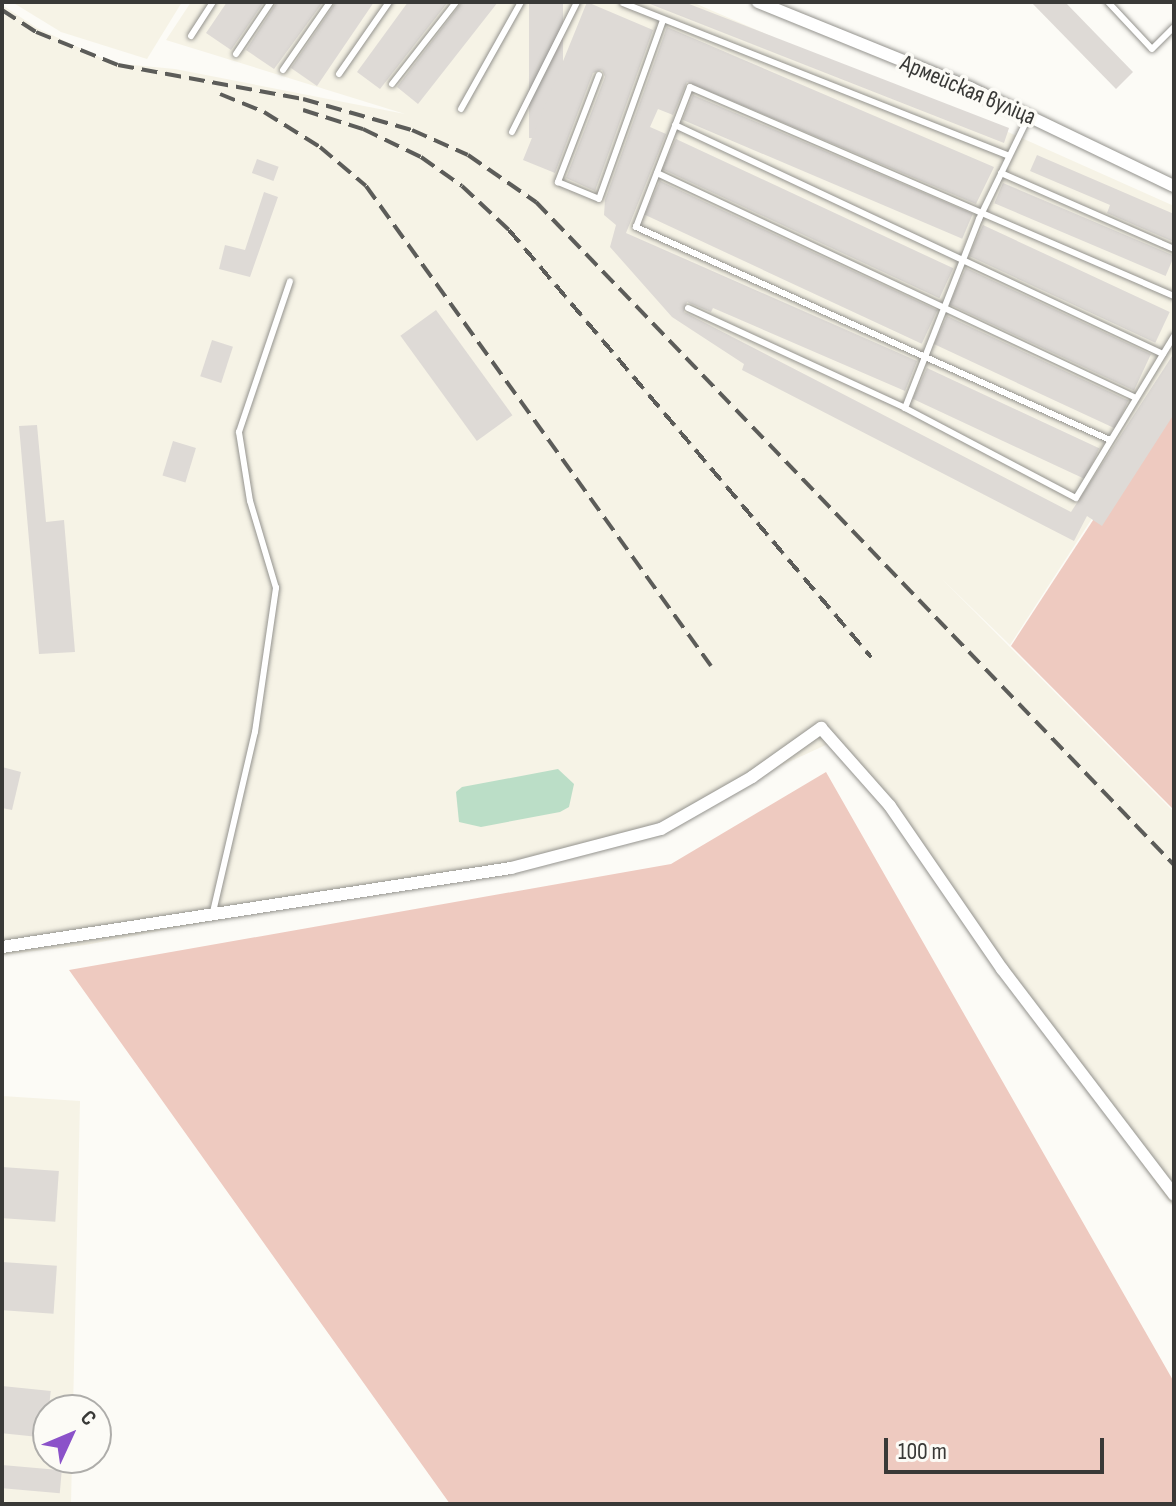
<!DOCTYPE html>
<meta charset="utf-8">
<style>
body{margin:0}
#map{position:relative;width:1176px;height:1506px;overflow:hidden;background:#fcfbf6;font-family:"Sofia Sans Condensed",sans-serif}
div>[style]{position:absolute}
.built>*{inset:0;background:#f6f3e6}
.green>*{inset:0;background:#eecac0}
.water>*{inset:0;background:#bbdec7}
.building>*{inset:0;background:#dedad6;transform-origin:0 0}
.roads{filter:drop-shadow(0 0 2px #94938e) drop-shadow(0 0 2px #94938e)}
.service>*{height:6px;margin:-3px;padding:0 3px;transform-origin:3px;border-radius:3px;background:#fff}
.minor>*{height:12px;margin:-6px;padding:0 6px;transform-origin:6px;border-radius:6px;background:#fff}
.rail>*{height:4px;margin-top:-2px;transform-origin:0;background:repeating-linear-gradient(90deg,#5c5c59 0 16px,transparent 0 24px)}
span{translate:-50% -50%;white-space:nowrap;text-align:center;line-height:1.15;-webkit-text-stroke:7px #fcfbf6;paint-order:stroke}
.street-label{font-size:24px;color:#393937}
.frame{position:absolute;inset:0;border:4px solid #393937;pointer-events:none}
.north{position:absolute;left:32px;top:1394px;width:80px;height:80px;box-sizing:border-box;background:#fcfbf6;border:2px solid #aeadaa;border-radius:50%;rotate:46deg;font-size:22px;font-weight:700;line-height:32px;text-align:center;color:#393937}
.north::after{content:'';display:block;margin:auto;width:28px;height:36px;background:#8b52c9;clip-path:polygon(50% 0,100% 100%,50% 72%,0 100%)}
.scale{position:absolute;left:884px;top:1438px;width:220px;height:36px;box-sizing:border-box;border:4px solid #393937;border-top:0;padding-left:10px;font-size:24px;line-height:28px;white-space:nowrap;color:#393937;-webkit-text-stroke:6px #fcfbf6;paint-order:stroke}
</style>
<div id="map">
<div class="built">
<div style="clip-path:polygon(12px 2px,182px 2px,147px 59px,61px 32px)"></div>
<div style="clip-path:polygon(191px 2px,692px 2px,847px 69px,943px 103px,1174px 206px,1174px 392px,1010px 645px,941px 578px,1174px 812px,1174px 1208px,881px 801px,830px 743px,648px 827px,510px 865px,85px 945px,2px 955px,2px 5px,37px 28px,112px 63px,175px 69px,405px 114px,166px 40px)"></div>
<div style="clip-path:polygon(2px 1096px,80px 1101px,73px 1410px,48px 1410px,48px 1458px,72px 1458px,71px 1504px,2px 1504px)"></div>
</div>
<div class="green">
<div style="clip-path:polygon(1174px 396px,1174px 810px,1011px 646px)"></div>
<div style="clip-path:polygon(826px 772px,1174px 1382px,1174px 1504px,450px 1504px,69px 970px,671px 864px)"></div>
</div>
<div class="water">
<div style="clip-path:polygon(558px 769px,574px 784px,569px 807px,560px 812px,481px 827px,459px 822px,456px 792px,462px 787px)"></div>
</div>
<div class="building">
<div style="clip-path:polygon(227px 2px,264px 2px,231px 50px,206px 33px)"></div>
<div style="clip-path:polygon(277px 2px,323px 2px,274px 69px,246px 50px)"></div>
<div style="clip-path:polygon(336px 2px,374px 2px,317px 86px,291px 68px)"></div>
<div style="clip-path:polygon(408px 2px,448px 2px,380px 89px,357px 72px)"></div>
<div style="clip-path:polygon(462px 2px,498px 2px,418px 104px,397px 87px)"></div>
<div style="left:529px;top:2px;width:34px;height:136px"></div>
<div style="clip-path:polygon(587px 2px,653px 30px,595px 191px,566px 178px,605px 77px,602px 70px,593px 73px,555px 173px,523px 160px)"></div>
<div style="clip-path:polygon(645px 2px,684px 2px,1009px 128px,1004px 143px)"></div>
<div style="clip-path:polygon(1031px 2px,1065px 2px,1133px 72px,1116px 89px)"></div>
<div style="clip-path:polygon(667px 27px,994px 167px,976px 204px,687px 82px,673px 115px,658px 109px,650px 127px,666px 134px,626px 233px,917px 361px,905px 391px,713px 308px,711px 312px,687px 302px,684px 312px,1071px 512px,1174px 353px,1174px 414px,1102px 526px,1087px 516px,1074px 541px,742px 370px,744px 364px,672px 317px,610px 247px,616px 225px,604px 215px,605px 200px)"></div>
<div style="left:693px;top:95px;width:304px;height:27px;rotate:23deg"></div>
<div style="left:676px;top:139px;width:306px;height:33px;rotate:25deg"></div>
<div style="clip-path:polygon(1037px 155px,1174px 214px,1174px 242px,1107px 213px,1110px 205px,1030px 171px)"></div>
<div style="left:257px;top:159px;width:23px;height:15px;rotate:20deg"></div>
<div style="left:660px;top:181px;width:306px;height:37px;rotate:25deg"></div>
<div style="left:1003px;top:183px;width:186px;height:22px;rotate:23deg"></div>
<div style="clip-path:polygon(264px 192px,278px 197px,250px 277px,219px 269px,225px 245px,245px 250px)"></div>
<div style="left:983px;top:225px;width:206px;height:34px;rotate:25deg"></div>
<div style="left:966px;top:268px;width:204px;height:40px;rotate:25deg"></div>
<div style="left:436px;top:310px;width:130px;height:44px;rotate:54deg"></div>
<div style="left:947px;top:316px;width:200px;height:31px;rotate:25deg"></div>
<div style="left:212px;top:340px;width:22px;height:38px;rotate:18deg"></div>
<div style="left:927px;top:368px;width:190px;height:34px;rotate:25deg"></div>
<div style="clip-path:polygon(37px 425px,46px 522px,64px 520px,75px 652px,39px 654px,19px 426px)"></div>
<div style="left:173px;top:441px;width:24px;height:36px;rotate:17deg"></div>
<div style="clip-path:polygon(2px 767px,21px 772px,12px 810px,2px 808px)"></div>
<div style="left:2px;top:1167px;width:57px;height:51px;rotate:4deg"></div>
<div style="left:2px;top:1262px;width:55px;height:48px;rotate:4deg"></div>
<div style="left:2px;top:1386px;width:49px;height:47px;rotate:6deg"></div>
<div style="left:2px;top:1465px;width:60px;height:23px;rotate:5deg"></div>
</div>
<div class="roads">
<div class="service">
<div style="left:1108px;top:2px;width:64px;rotate:46.9deg"></div>
<div style="left:1152px;top:49px;width:31px;rotate:-45deg"></div>
<div style="left:623px;top:3px;width:415px;rotate:21.6deg"></div>
<div style="left:191px;top:36px;width:40px;rotate:-57.1deg"></div>
<div style="left:236px;top:54px;width:63px;rotate:-56.1deg"></div>
<div style="left:283px;top:70px;width:83px;rotate:-55.3deg"></div>
<div style="left:339px;top:74px;width:88px;rotate:-55.2deg"></div>
<div style="left:599px;top:75px;width:115px;rotate:111deg"></div>
<div style="left:558px;top:182px;width:44px;rotate:22.5deg"></div>
<div style="left:599px;top:199px;width:190px;rotate:-70.3deg"></div>
<div style="left:392px;top:84px;width:104px;rotate:-52deg"></div>
<div style="left:461px;top:109px;width:123px;rotate:-60.7deg"></div>
<div style="left:675px;top:125px;width:539px;rotate:25.14deg"></div>
<div style="left:512px;top:132px;width:145px;rotate:-63.4deg"></div>
<div style="left:657px;top:173px;width:529px;rotate:25.16deg"></div>
<div style="left:1001px;top:173px;width:189px;rotate:23.7deg"></div>
<div style="left:688px;top:308px;width:239px;rotate:24.7deg"></div>
<div style="left:905px;top:408px;width:193px;rotate:27.8deg"></div>
<div style="left:1076px;top:498px;width:189px;rotate:-58.8deg"></div>
<div style="left:905px;top:408px;width:203px;rotate:-68.6deg"></div>
<div style="left:979px;top:219px;width:114px;rotate:-64.1deg"></div>
<div style="left:1110px;top:440px;width:520px;rotate:-155.8deg"></div>
<div style="left:636px;top:227px;width:150px;rotate:-68.9deg"></div>
<div style="left:690px;top:87px;width:527px;rotate:23.36deg"></div>
<div style="left:213px;top:912px;width:185px;rotate:-76.9deg"></div>
<div style="left:255px;top:732px;width:146px;rotate:-81.7deg"></div>
<div style="left:276px;top:588px;width:91px;rotate:-106.6deg"></div>
<div style="left:250px;top:501px;width:70px;rotate:-99.1deg"></div>
<div style="left:239px;top:432px;width:159px;rotate:-71.3deg"></div>
</div>
<div class="minor">
<div style="left:758px;top:2px;width:229px;rotate:22.1deg"></div>
<div style="left:970px;top:88px;width:226px;rotate:25.7deg"></div>
<div style="left:2px;top:947px;width:515px;rotate:-8.82deg"></div>
<div style="left:511px;top:868px;width:155px;rotate:-14.6deg"></div>
<div style="left:661px;top:829px;width:105px;rotate:-29.7deg"></div>
<div style="left:752px;top:777px;width:85px;rotate:-35.4deg"></div>
<div style="left:821px;top:728px;width:104px;rotate:48.5deg"></div>
<div style="left:890px;top:806px;width:198px;rotate:55.5deg"></div>
<div style="left:1002px;top:969px;width:284px;rotate:52.7deg"></div>
</div>
</div>
<div class="rail">
<div style="left:2px;top:10px;width:40px;rotate:32.9deg"></div>
<div style="left:36px;top:32px;width:88px;rotate:21.9deg"></div>
<div style="left:118px;top:65px;width:188px;rotate:10.4deg"></div>
<div style="left:303px;top:99px;width:113px;rotate:15.9deg"></div>
<div style="left:412px;top:130px;width:61px;rotate:24.1deg"></div>
<div style="left:468px;top:155px;width:83px;rotate:34.7deg"></div>
<div style="left:536px;top:202px;width:920px;rotate:46.1deg"></div>
<div style="left:220px;top:94px;width:48px;rotate:22.2deg"></div>
<div style="left:264px;top:112px;width:66px;rotate:32deg"></div>
<div style="left:320px;top:147px;width:60px;rotate:40.3deg"></div>
<div style="left:366px;top:186px;width:591px;rotate:54.29deg"></div>
<div style="left:303px;top:110px;width:63px;rotate:17.6deg"></div>
<div style="left:363px;top:129px;width:64px;rotate:25.8deg"></div>
<div style="left:421px;top:157px;width:50px;rotate:35.3deg"></div>
<div style="left:462px;top:186px;width:64px;rotate:43.1deg"></div>
<div style="left:509px;top:230px;width:560px;rotate:49.71deg"></div>
</div>
<div class="street-label">
<span style="left:968px;top:90px;rotate:23deg">Армейская вуліца</span>
</div>
<div class="frame"></div>
<div class="north">С</div>
<div class="scale">100 m</div>
</div>
